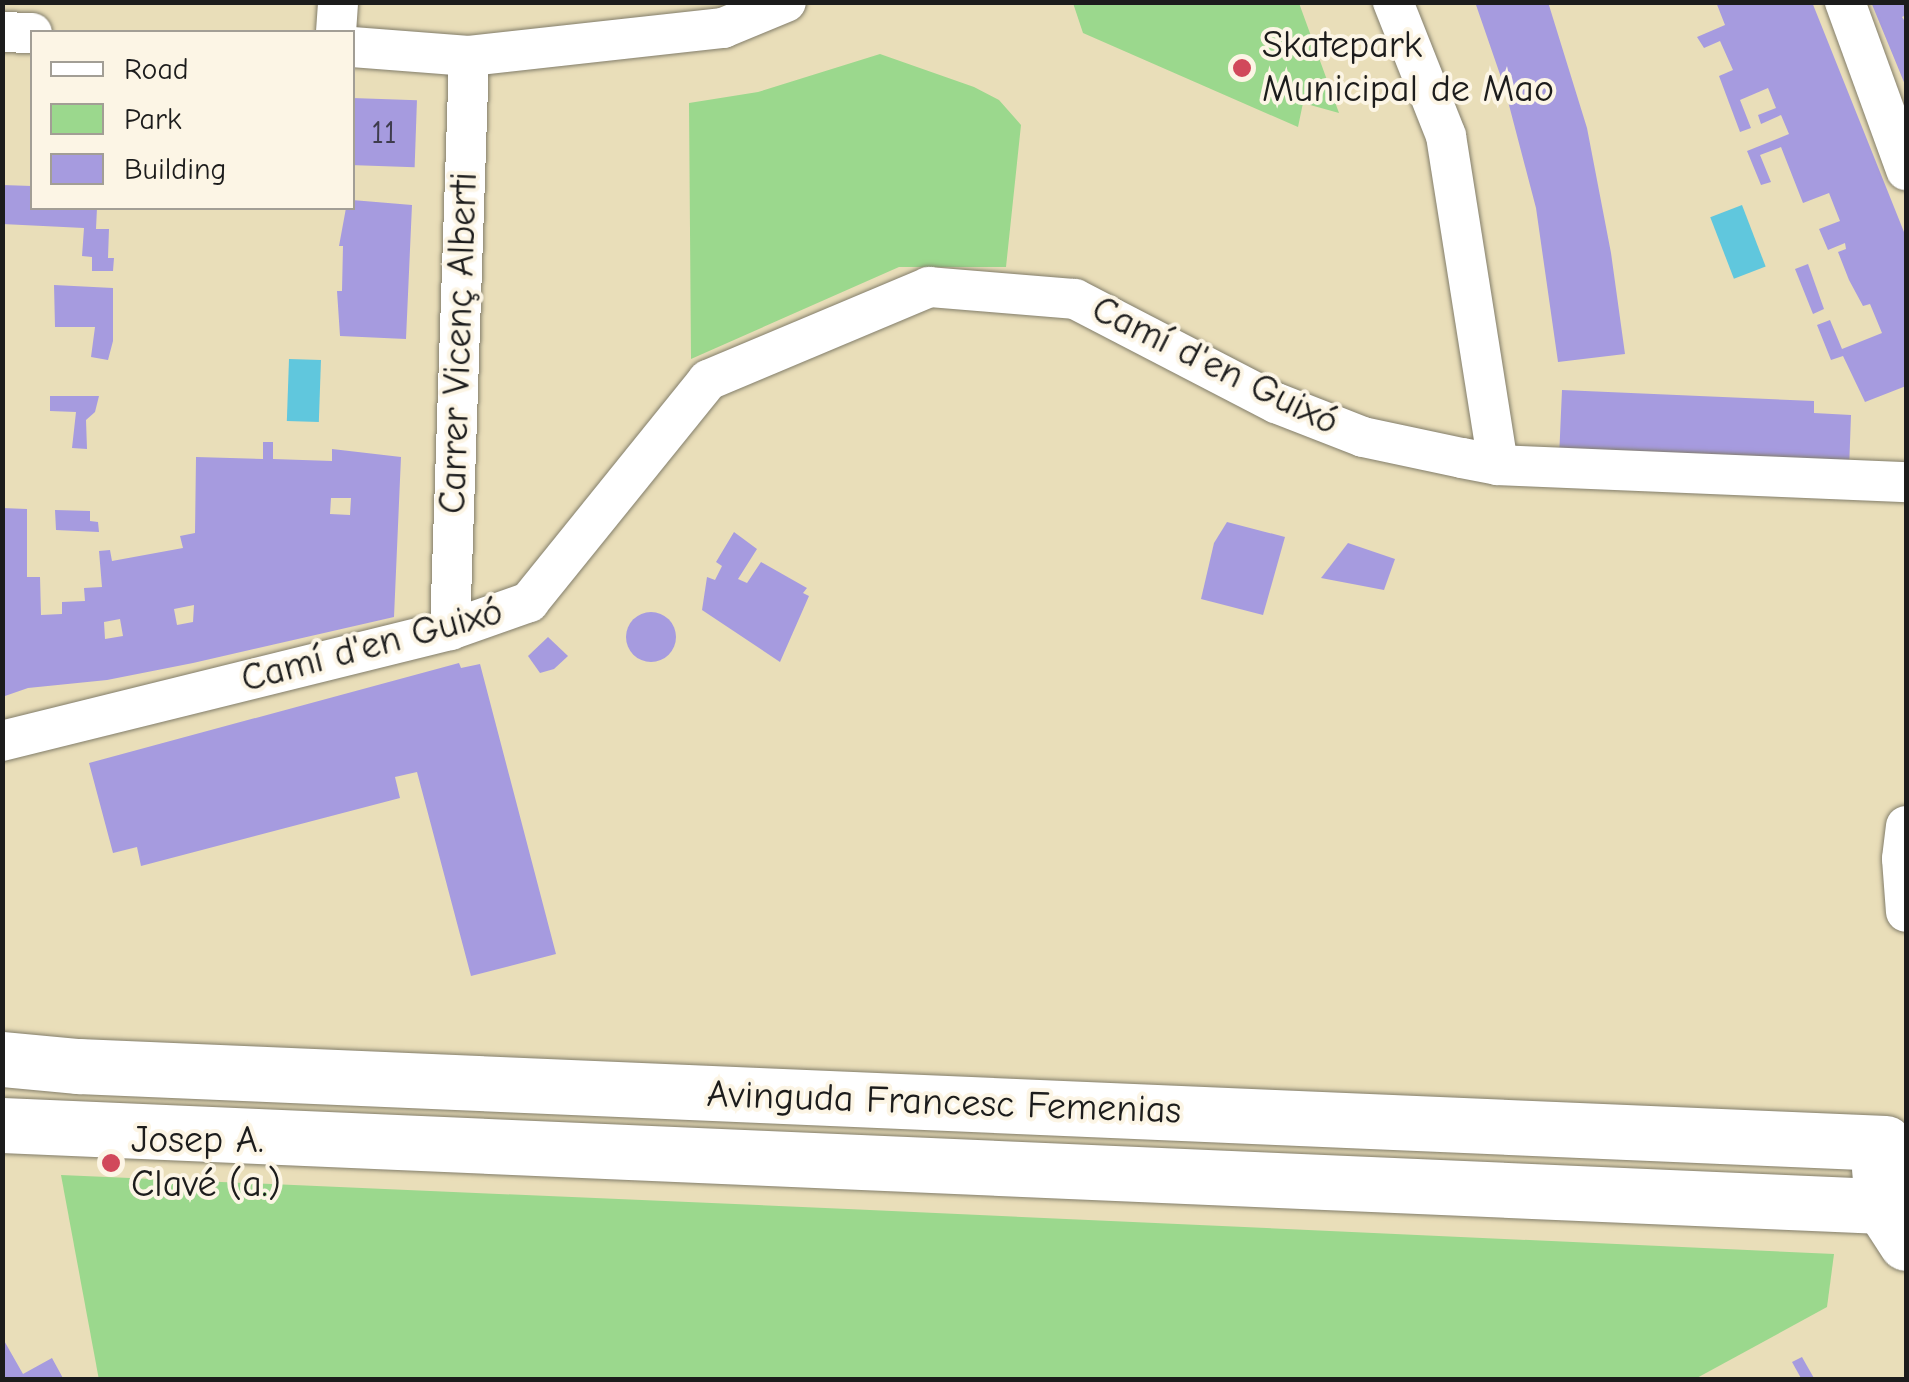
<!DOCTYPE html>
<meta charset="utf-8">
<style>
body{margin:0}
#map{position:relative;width:1909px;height:1382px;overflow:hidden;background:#e9deb9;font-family:"Comic Neue",sans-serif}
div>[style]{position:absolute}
.green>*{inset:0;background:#9bd88d}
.water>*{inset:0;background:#60c7dd;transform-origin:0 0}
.building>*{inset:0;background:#a69bdf;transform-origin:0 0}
.round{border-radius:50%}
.roads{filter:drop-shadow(0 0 2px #827d6a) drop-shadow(0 0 2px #827d6a)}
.street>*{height:40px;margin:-20px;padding:0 20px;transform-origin:20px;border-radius:20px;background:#fff}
.primary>*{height:55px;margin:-27.5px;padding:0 27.5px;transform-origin:27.5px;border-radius:27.5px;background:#fff}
.dots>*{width:28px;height:28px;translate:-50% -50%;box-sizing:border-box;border:5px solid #fcf5e5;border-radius:50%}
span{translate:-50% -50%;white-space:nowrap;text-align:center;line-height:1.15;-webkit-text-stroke:8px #fcf5e5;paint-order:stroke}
.number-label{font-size:32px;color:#3e3c4d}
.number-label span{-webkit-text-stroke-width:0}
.poi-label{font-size:38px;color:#1c1c1c}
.left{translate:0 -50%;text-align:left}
.street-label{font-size:38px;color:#1c1c1c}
.frame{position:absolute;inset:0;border:5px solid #1c1c1c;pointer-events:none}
.legend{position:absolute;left:30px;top:30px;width:325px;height:180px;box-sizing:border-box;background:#fcf5e5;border:2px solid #a29e95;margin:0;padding:12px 18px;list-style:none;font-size:30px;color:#1c1c1c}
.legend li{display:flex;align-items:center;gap:20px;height:50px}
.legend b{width:50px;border:2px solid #a29e95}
</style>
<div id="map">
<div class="green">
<div style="clip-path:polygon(1073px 3px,1299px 3px,1339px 113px,1303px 103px,1298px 127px,1083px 33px)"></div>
<div style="clip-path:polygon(880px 54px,974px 87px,999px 100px,1021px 125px,1006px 267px,899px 267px,691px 359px,689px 103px,758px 92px)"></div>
<div style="clip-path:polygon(61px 1175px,848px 1209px,1834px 1254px,1827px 1307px,1695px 1379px,99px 1380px)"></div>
</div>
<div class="water">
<div style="left:1742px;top:205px;width:66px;height:34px;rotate:69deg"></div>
<div style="left:289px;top:359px;width:32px;height:62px;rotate:2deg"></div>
</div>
<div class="building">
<div style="clip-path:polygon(1475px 2px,1548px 2px,1587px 128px,1611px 253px,1625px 354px,1558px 362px,1536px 208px,1504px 86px)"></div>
<div style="clip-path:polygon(1716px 2px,1812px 2px,1906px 237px,1906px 386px,1865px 402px,1843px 356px,1831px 360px,1817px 325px,1830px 320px,1842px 349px,1882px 333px,1870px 304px,1863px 306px,1849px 280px,1838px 252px,1846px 249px,1845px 243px,1828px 250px,1819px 229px,1840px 221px,1829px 193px,1803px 203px,1781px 147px,1760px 155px,1771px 182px,1761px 185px,1747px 151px,1789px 134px,1781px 115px,1761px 124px,1758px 115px,1776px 108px,1768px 88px,1740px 100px,1751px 128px,1740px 132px,1719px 76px,1733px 70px,1720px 41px,1704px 48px,1697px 37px,1725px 25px)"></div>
<div style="clip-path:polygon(1871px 2px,1906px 2px,1906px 15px,1902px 17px,1906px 23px,1906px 87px)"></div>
<div style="left:352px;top:98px;width:65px;height:67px;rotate:2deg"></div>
<div style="clip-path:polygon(2px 185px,32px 186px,32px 208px,97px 208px,96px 229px,109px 229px,108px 258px,114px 258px,113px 271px,92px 271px,92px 257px,82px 256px,84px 228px,2px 224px)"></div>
<div style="clip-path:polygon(352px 200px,412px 205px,406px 339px,340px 336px,337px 291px,342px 291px,343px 246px,339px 246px,346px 208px,352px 208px)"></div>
<div style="clip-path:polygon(1808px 264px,1824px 309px,1813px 314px,1795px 269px)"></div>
<div style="clip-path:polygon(54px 285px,113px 288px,113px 341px,108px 360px,91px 357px,95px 327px,55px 327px)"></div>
<div style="clip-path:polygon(1562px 390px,1814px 401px,1814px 413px,1851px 415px,1849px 470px,1559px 458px)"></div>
<div style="clip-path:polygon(50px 396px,99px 396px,95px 412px,86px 420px,87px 449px,72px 448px,76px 412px,50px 411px)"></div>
<div style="clip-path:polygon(evenodd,263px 442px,273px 442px,273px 459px,332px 461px,332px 449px,401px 457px,394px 617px,193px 663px,107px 680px,28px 688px,2px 697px,2px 508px,27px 509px,27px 577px,40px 577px,41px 615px,62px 614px,62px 602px,85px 601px,84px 588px,102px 587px,99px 551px,110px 550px,112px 561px,183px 548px,180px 536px,195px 533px,196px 457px,263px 459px,263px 442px,331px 498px,351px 498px,350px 515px,330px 514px,331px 498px,263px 442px,194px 605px,193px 622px,177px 625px,174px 609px,194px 605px,263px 442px,120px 619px,123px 636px,105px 639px,104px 622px,120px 619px)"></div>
<div style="clip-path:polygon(55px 510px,90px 511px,90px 521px,98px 522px,99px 532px,56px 530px)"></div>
<div style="clip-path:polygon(1227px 522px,1285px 537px,1263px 615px,1201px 599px,1214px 543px)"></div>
<div style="clip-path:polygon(734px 532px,757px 549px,738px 579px,747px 583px,761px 562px,807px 588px,803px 593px,809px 596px,780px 662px,702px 610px,707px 577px,715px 580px,722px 566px,716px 562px)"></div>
<div style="clip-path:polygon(1348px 543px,1395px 559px,1384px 590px,1321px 578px)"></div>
<div class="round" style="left:626px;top:612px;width:50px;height:50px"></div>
<div style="clip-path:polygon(548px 637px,568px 656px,554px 669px,540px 673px,528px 656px)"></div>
<div style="clip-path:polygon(459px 663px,461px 668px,480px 664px,556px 954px,471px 976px,417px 772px,395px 777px,400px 798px,141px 866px,137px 847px,113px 853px,89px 763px)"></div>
<div style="clip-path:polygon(2px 1337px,23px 1374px,52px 1358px,64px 1380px,2px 1380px)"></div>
<div style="clip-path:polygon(1802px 1357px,1815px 1380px,1802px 1380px,1792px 1362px)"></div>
</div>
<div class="roads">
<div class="street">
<div style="left:1393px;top:2px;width:144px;rotate:68.4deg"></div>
<div style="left:1446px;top:136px;width:333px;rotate:81deg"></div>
<div style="left:1845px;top:2px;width:179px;rotate:70deg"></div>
<div style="left:2px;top:32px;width:30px;rotate:2deg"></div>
<div style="left:336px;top:32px;width:30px;rotate:-86deg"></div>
<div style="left:352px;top:47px;width:117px;rotate:4.4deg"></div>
<div style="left:469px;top:56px;width:256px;rotate:-6.3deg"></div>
<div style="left:723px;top:28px;width:68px;rotate:-22.4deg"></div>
<div style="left:450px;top:630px;width:574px;rotate:-88.1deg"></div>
<div style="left:2px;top:741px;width:462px;rotate:-13.9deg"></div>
<div style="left:450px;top:630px;width:84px;rotate:-19.5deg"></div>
<div style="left:529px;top:602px;width:285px;rotate:-51.1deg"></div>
<div style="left:708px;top:380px;width:240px;rotate:-22.8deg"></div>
<div style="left:929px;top:287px;width:146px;rotate:4.7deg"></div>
<div style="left:1075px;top:299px;width:226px;rotate:27.4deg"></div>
<div style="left:1276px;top:403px;width:93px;rotate:21.3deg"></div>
<div style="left:1363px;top:437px;width:101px;rotate:12deg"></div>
<div style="left:1462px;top:458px;width:37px;rotate:11deg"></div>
<div style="left:1498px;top:465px;width:408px;rotate:2.4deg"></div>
<div style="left:1906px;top:826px;width:33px;rotate:97deg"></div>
<div style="left:1902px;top:859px;width:53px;rotate:85.7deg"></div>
</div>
<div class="primary">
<div style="left:2px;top:1059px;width:76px;rotate:5.3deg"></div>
<div style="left:78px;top:1066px;width:1809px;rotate:2.44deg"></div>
<div style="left:2px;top:1125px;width:1882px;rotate:2.47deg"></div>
<div style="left:1879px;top:1168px;width:38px;rotate:85deg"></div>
<div style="left:1882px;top:1206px;width:44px;rotate:57deg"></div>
</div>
</div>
<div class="dots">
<div style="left:1242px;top:68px;background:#d1495b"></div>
<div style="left:111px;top:1163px;background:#d1495b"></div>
</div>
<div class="number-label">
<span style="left:384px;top:133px">11</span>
</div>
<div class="poi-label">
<span class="left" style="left:1262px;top:68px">Skatepark<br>Municipal de Mao</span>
<span class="left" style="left:131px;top:1163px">Josep A.<br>Clavé (a.)</span>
</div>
<div class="street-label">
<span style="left:459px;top:343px;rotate:-88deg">Carrer Vicenç Alberti</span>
<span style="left:1215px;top:366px;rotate:26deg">Camí d'en Guixó</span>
<span style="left:372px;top:646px;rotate:-15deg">Camí d'en Guixó</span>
<span style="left:944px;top:1103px;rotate:2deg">Avinguda Francesc Femenias</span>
</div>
<div class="frame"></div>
<ul class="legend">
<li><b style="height:12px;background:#fff"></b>Road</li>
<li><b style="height:28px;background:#9bd88d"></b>Park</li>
<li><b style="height:28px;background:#a69bdf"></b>Building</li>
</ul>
</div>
